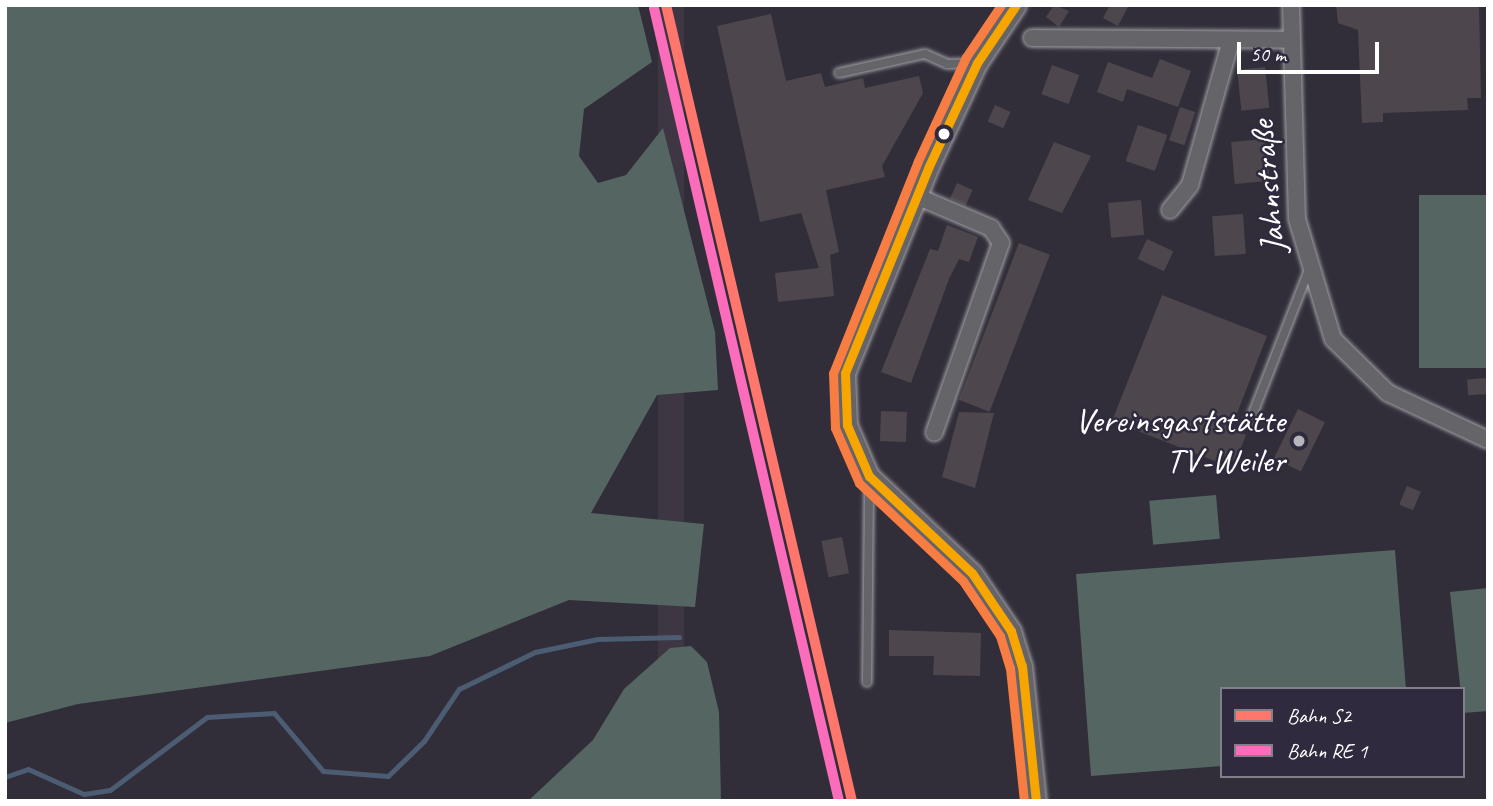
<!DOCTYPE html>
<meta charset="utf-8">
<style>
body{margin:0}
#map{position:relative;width:1493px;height:806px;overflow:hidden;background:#312e39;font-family:Caveat,sans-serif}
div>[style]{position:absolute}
.built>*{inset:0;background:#3f3644;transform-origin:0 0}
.green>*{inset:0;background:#546562;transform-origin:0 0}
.stream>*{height:5px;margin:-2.5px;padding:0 2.5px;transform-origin:2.5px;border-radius:2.5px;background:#4b5c73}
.building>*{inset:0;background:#4d474d;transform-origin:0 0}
.roads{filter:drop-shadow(0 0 2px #a2a1a6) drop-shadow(0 0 2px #a2a1a6)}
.service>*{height:8px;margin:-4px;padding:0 4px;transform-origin:4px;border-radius:4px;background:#656469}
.minor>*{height:16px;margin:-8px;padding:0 8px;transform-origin:8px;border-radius:8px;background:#656469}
.tertiary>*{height:19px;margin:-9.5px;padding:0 9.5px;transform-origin:9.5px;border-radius:9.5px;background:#656469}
.bus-1>*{height:9px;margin:-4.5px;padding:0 4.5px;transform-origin:4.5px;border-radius:4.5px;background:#f7a600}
.bus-2>*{height:9px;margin:-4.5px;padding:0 4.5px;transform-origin:4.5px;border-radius:4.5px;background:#f77d43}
.rail-1>*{height:10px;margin:-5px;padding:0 5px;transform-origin:5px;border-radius:5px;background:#ff776c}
.rail-2>*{height:10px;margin:-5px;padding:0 5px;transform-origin:5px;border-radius:5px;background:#fb6dba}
.dots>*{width:19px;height:19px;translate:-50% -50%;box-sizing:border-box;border:4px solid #2f2a3d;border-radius:50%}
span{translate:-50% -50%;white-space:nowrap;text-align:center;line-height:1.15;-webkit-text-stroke:5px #2f2a3d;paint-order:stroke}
.street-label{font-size:35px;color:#fff}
.poi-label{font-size:35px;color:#fff}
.right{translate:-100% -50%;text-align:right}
.frame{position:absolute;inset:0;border:7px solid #fff;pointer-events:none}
.legend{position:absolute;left:1220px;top:687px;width:245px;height:91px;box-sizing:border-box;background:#2f2a3d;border:2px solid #827f8b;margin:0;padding:9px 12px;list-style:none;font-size:21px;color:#fff}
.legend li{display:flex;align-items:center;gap:14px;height:35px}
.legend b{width:35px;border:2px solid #827f8b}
.scale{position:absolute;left:1237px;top:42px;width:142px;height:32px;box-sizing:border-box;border:4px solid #fff;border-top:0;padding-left:9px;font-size:21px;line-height:24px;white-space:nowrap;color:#fff;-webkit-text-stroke:5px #2f2a3d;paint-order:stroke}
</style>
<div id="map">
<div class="built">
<div style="left:658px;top:5px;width:26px;height:817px"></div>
</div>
<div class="green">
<div style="clip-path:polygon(5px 5px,638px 5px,652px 62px,584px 109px,579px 156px,598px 183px,626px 175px,663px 128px,715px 332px,718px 390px,657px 395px,591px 513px,704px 524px,695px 607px,569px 600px,430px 656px,78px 704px,5px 723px)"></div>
<div style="left:1488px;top:195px;width:173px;height:69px;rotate:90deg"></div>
<div style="left:1216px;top:495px;width:44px;height:67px;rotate:85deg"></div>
<div style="clip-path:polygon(1395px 550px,1406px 689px,1222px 689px,1222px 766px,1091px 776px,1076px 574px)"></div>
<div style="clip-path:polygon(1488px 588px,1488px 711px,1463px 713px,1450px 592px)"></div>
<div style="clip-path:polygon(691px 646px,707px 662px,719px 712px,721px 801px,528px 801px,593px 740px,624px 689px,670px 648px)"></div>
</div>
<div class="stream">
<div style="left:5px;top:777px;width:24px;rotate:-19deg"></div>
<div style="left:28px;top:769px;width:61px;rotate:24.1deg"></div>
<div style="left:84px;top:794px;width:26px;rotate:-9deg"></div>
<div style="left:110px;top:790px;width:121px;rotate:-37deg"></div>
<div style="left:207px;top:717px;width:67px;rotate:-3.4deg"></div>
<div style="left:274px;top:713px;width:76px;rotate:49.8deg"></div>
<div style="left:323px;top:771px;width:65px;rotate:4.4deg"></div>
<div style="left:388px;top:776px;width:50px;rotate:-44.2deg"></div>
<div style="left:424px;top:741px;width:63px;rotate:-56.1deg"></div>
<div style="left:459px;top:689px;width:85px;rotate:-26deg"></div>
<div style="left:535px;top:652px;width:64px;rotate:-11.7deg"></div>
<div style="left:598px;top:639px;width:81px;rotate:-1.4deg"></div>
</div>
<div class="building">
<div style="clip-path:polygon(1054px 5px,1069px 11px,1059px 27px,1046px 17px)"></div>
<div style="clip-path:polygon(1110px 5px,1129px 5px,1118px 26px,1103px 18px)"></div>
<div style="clip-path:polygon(1336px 5px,1479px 5px,1481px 98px,1467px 98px,1468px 110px,1383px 113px,1383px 122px,1362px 123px,1358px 30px,1338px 23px)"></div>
<div style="clip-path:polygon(771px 14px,786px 81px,821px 73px,825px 87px,863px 78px,865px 88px,919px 76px,923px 93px,882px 166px,885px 177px,826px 190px,839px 252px,830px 255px,834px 296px,778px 302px,775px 273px,819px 268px,801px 213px,760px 222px,717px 26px)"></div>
<div style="clip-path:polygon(1160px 59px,1191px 71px,1178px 107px,1127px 89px,1123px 102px,1097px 92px,1108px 62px,1152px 78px)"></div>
<div style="left:1052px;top:65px;width:29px;height:31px;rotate:20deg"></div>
<div style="left:1265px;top:67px;width:41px;height:28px;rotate:84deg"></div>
<div style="left:995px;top:105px;width:17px;height:18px;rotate:24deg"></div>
<div style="left:1180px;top:107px;width:16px;height:35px;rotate:18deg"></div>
<div style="left:1138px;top:125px;width:31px;height:38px;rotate:19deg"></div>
<div style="left:1266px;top:139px;width:42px;height:35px;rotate:85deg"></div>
<div style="clip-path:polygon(1054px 142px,1091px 156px,1062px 213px,1028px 200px)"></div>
<div style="left:957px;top:183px;width:17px;height:17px;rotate:24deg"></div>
<div style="left:1141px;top:200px;width:35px;height:33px;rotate:85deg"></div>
<div style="left:1243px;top:214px;width:40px;height:31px;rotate:86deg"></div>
<div style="clip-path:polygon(947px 225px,978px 237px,969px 262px,959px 259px,949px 279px,911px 383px,881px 372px,930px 249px,938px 251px)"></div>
<div style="left:1147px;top:239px;width:29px;height:22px;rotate:25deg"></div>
<div style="left:1019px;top:243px;width:33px;height:168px;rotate:21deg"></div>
<div style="clip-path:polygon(1162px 295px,1267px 336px,1231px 429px,1246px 435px,1233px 468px,1112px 421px)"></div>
<div style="left:1487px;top:378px;width:16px;height:20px;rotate:86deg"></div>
<div style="left:1298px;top:409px;width:30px;height:55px;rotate:26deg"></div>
<div style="left:881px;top:411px;width:26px;height:30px;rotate:2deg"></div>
<div style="clip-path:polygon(959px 412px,994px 413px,975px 488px,942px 477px)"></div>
<div style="left:1407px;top:486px;width:15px;height:20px;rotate:23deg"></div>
<div style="left:842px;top:537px;width:37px;height:21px;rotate:79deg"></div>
<div style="clip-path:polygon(889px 630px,981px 633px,980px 676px,933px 675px,934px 656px,889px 656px)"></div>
</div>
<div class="roads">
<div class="service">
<div style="left:839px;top:73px;width:88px;rotate:-12.5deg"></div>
<div style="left:925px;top:54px;width:24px;rotate:24deg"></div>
<div style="left:947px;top:64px;width:27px;rotate:-2deg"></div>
<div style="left:1250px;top:421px;width:160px;rotate:-68.7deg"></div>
<div style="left:867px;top:682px;width:203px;rotate:-89.4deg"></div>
</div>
<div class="minor">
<div style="left:1291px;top:5px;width:214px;rotate:88.4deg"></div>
<div style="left:1297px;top:219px;width:125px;rotate:73.3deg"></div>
<div style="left:1333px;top:339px;width:77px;rotate:44.5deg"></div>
<div style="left:1388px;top:393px;width:110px;rotate:25.2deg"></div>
<div style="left:1032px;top:38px;width:257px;rotate:0.4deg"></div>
<div style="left:916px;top:196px;width:82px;rotate:23.1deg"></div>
<div style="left:991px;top:228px;width:18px;rotate:56deg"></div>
<div style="left:1001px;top:243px;width:201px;rotate:109.4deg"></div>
<div style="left:1170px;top:210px;width:32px;rotate:-51deg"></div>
<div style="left:1190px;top:185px;width:151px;rotate:-74.2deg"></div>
</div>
<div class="tertiary">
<div style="left:1016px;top:5px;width:70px;rotate:123.9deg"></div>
<div style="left:977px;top:63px;width:114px;rotate:115deg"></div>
<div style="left:929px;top:166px;width:223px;rotate:112.1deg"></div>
<div style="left:845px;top:373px;width:52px;rotate:87.8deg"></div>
<div style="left:847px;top:425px;width:56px;rotate:66.7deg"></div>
<div style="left:869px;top:476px;width:141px;rotate:43.3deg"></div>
<div style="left:972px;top:573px;width:70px;rotate:56.1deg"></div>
<div style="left:1011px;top:631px;width:37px;rotate:73deg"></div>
<div style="left:1022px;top:666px;width:136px;rotate:84.1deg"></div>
</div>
</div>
<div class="bus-1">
<div style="left:1016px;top:5px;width:70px;rotate:123.9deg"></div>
<div style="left:977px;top:63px;width:114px;rotate:115deg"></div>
<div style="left:929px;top:166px;width:223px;rotate:112.1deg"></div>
<div style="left:845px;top:373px;width:52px;rotate:87.8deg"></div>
<div style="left:847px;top:425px;width:56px;rotate:66.7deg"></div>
<div style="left:869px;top:476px;width:141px;rotate:43.3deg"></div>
<div style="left:972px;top:573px;width:70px;rotate:56.1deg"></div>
<div style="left:1011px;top:631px;width:37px;rotate:73deg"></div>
<div style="left:1022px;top:666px;width:136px;rotate:84.1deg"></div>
</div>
<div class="bus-2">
<div style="left:1001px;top:5px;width:63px;rotate:123.9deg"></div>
<div style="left:966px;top:57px;width:115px;rotate:114.8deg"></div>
<div style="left:918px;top:161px;width:228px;rotate:111.8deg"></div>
<div style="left:833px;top:373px;width:55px;rotate:87.9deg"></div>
<div style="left:835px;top:428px;width:60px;rotate:66.4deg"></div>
<div style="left:859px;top:483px;width:143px;rotate:43.3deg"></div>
<div style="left:963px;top:581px;width:66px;rotate:56.1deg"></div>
<div style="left:1000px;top:636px;width:34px;rotate:73deg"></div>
<div style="left:1010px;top:668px;width:134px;rotate:84deg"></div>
</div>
<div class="rail-1">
<div style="left:666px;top:5px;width:817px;rotate:76.85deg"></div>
</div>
<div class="rail-2">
<div style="left:654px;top:8px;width:814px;rotate:76.87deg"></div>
</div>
<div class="dots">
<div style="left:944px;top:134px;background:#fff"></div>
<div style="left:1299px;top:441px;background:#b7b6ba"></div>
</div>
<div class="street-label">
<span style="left:1268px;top:187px;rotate:-95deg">Jahnstraße</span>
</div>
<div class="poi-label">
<span class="right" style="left:1285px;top:441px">Vereinsgaststätte<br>TV-Weiler</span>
</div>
<div class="frame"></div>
<ul class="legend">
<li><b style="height:9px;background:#ff776c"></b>Bahn S2</li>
<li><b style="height:9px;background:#fb6dba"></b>Bahn RE 1</li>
</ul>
<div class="scale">50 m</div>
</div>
